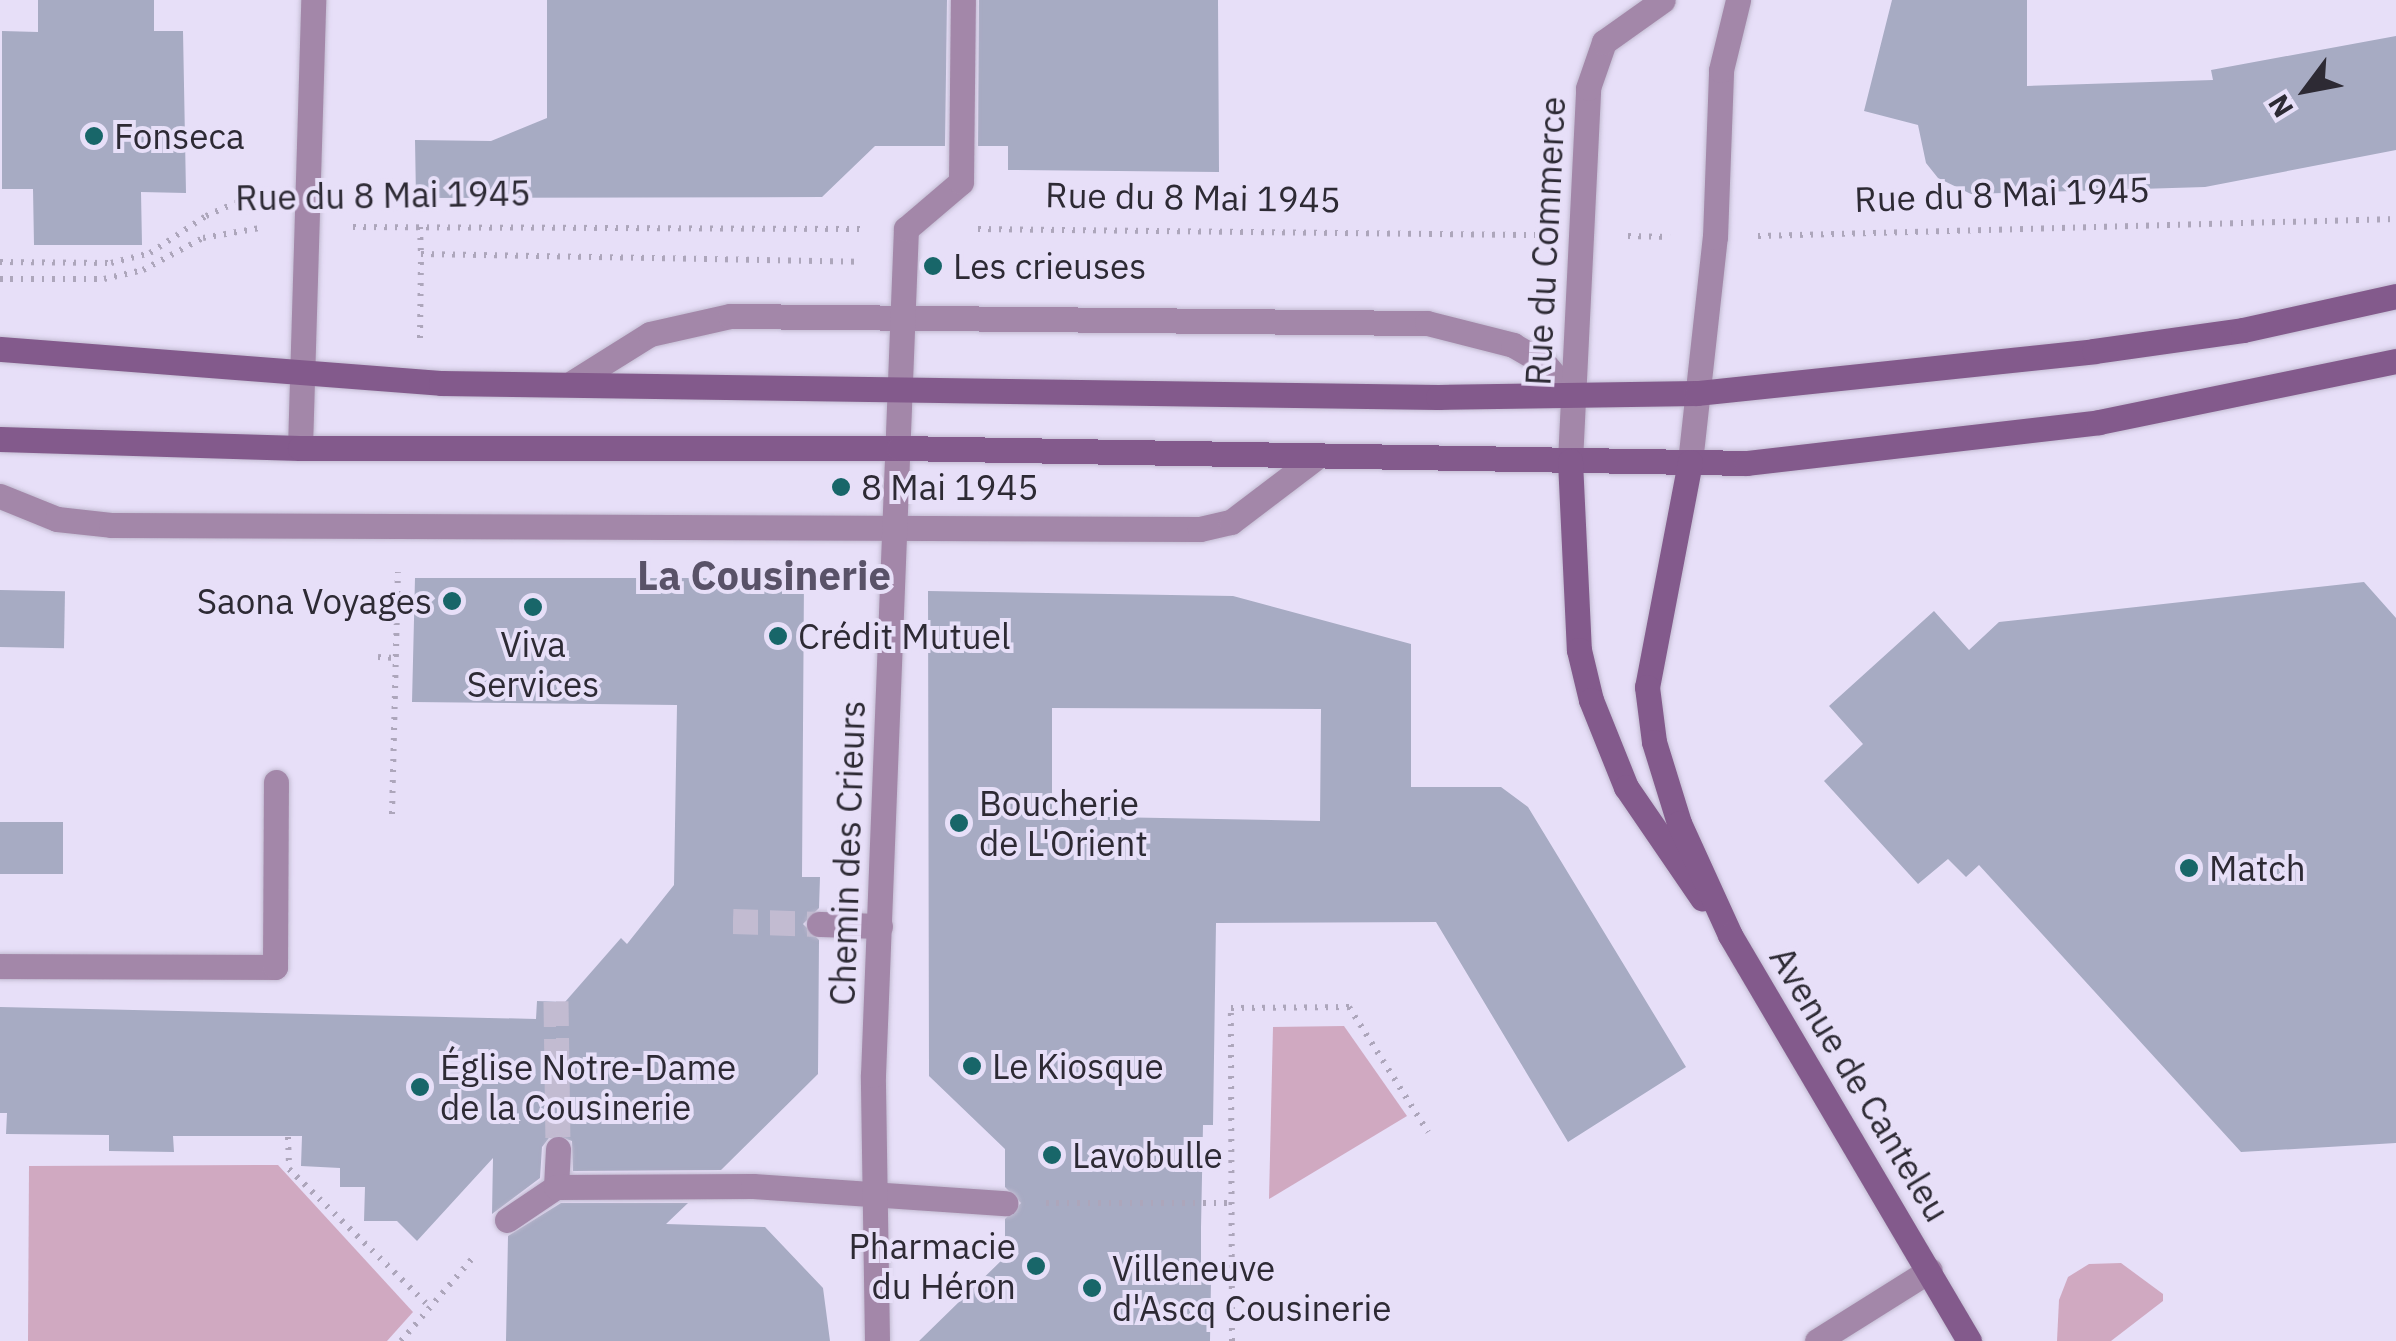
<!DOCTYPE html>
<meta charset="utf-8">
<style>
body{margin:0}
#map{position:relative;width:2396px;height:1341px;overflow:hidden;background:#e7dff8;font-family:"IBM Plex Sans",sans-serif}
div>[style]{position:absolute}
.green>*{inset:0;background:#d0a9c1}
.building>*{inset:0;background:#a7abc3;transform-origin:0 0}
.street-tunnel>*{height:25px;margin-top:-12.5px;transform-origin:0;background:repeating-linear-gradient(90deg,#c2bbd1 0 25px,transparent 0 37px)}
.path>*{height:6px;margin-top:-3px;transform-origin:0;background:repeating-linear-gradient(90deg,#ada6bb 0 2.5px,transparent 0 10.5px)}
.roads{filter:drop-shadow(0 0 2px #c2bbd1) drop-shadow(0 0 2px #c2bbd1)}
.lane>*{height:25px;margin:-12.5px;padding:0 12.5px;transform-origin:12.5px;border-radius:12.5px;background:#a387a9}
.street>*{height:25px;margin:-12.5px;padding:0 12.5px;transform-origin:12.5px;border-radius:12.5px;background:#a387a9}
.secondary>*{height:25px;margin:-12.5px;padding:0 12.5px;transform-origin:12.5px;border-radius:12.5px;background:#835a8c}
.dots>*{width:28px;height:28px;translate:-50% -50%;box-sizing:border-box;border:5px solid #e7dff8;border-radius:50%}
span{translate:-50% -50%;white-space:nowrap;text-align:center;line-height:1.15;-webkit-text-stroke:8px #e7dff8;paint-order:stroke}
.poi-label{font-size:35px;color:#2d2a34}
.left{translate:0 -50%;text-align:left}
.right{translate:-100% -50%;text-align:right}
.street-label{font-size:35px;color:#2d2a34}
.quarter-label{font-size:40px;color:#595268;font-weight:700}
.north{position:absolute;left:2256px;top:40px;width:100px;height:100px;-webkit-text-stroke:8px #e7dff8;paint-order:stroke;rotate:238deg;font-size:28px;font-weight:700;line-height:40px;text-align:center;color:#2d2a34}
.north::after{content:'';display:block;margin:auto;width:35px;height:45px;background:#2d2a34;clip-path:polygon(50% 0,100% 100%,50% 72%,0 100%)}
</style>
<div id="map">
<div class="green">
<div style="clip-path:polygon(1344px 1026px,1407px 1116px,1269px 1199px,1273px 1027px)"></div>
<div style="clip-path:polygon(278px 1165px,413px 1312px,387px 1341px,28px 1341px,29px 1166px)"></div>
<div style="clip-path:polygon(2121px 1263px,2163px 1294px,2163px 1301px,2111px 1341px,2057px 1341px,2059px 1300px,2068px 1277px,2089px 1264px)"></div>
</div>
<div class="building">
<div style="clip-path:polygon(38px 0,154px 0,154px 31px,183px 31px,186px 193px,141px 192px,142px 245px,34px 245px,33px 189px,2px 189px,2px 31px,38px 32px)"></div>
<div style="clip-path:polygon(547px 0,947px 0,945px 146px,875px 146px,822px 197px,416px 198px,415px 140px,491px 141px,547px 118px)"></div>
<div style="clip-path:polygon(979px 0,1218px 0,1219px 172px,1008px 170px,1008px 146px,978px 146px)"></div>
<div style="clip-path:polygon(1892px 0,2027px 0,2027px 86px,2213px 80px,2211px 70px,2396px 36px,2396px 150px,2205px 187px,1971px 194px,1938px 178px,1926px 163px,1918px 125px,1864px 111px)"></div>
<div style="clip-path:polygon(415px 578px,804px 578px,802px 877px,820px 877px,819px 908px,803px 924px,819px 940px,818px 1074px,721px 1170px,573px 1171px,572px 1141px,552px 1134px,542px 1147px,540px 1178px,492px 1214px,493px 1158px,417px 1241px,397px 1221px,364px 1221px,365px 1187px,340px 1187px,340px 1168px,301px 1166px,302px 1136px,173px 1136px,174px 1152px,109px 1151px,109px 1135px,6px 1134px,7px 1113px,0 1113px,0 1007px,536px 1019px,537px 1001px,565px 1002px,621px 938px,627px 944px,674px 885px,677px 705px,412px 702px)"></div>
<div style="clip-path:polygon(2364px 582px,2396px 618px,2396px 1143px,2241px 1152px,1979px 865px,1966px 877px,1948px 859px,1918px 884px,1824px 781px,1863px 744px,1829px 706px,1934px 611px,1969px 650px,1999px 622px)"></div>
<div style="left:0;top:590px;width:65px;height:57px;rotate:1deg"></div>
<div style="clip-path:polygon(evenodd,928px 591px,1233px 596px,1411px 644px,1411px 787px,1501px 787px,1528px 807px,1686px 1067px,1568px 1142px,1436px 922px,1216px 923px,1213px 1125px,1203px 1125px,1201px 1228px,1201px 1280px,1211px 1280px,1210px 1341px,919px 1341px,1005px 1257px,1005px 1219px,1021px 1203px,1005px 1187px,1005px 1149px,929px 1076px,928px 591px,1052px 708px,1321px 709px,1320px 821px,1052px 816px,1052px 708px)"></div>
<div style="left:0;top:822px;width:63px;height:52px"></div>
<div style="clip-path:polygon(561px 1203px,688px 1203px,666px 1224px,765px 1227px,823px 1288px,830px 1341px,506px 1341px,508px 1236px)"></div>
</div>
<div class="street-tunnel">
<div style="left:733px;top:921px;width:86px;rotate:2deg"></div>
<div style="left:556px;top:1001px;width:148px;rotate:89.2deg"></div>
</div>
<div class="path">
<div style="left:353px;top:227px;width:507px;rotate:0.23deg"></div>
<div style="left:420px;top:227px;width:27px;rotate:88deg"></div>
<div style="left:978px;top:229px;width:557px;rotate:0.62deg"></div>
<div style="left:1628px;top:236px;width:42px;rotate:1.4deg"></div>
<div style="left:1758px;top:236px;width:638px;rotate:-1.53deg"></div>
<div style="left:0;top:262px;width:111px;rotate:0.5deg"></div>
<div style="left:111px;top:263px;width:40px;rotate:-14.4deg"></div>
<div style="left:150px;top:253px;width:67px;rotate:-33.5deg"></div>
<div style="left:206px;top:216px;width:64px;rotate:-24.1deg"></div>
<div style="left:0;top:279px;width:104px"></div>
<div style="left:104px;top:279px;width:40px;rotate:-13deg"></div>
<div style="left:143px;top:270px;width:68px;rotate:-28.1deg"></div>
<div style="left:203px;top:238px;width:58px;rotate:-10deg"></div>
<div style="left:420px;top:338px;width:84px;rotate:-89.3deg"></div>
<div style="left:421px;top:254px;width:438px;rotate:1deg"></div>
<div style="left:378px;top:657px;width:17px;rotate:3deg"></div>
<div style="left:392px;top:814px;width:242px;rotate:-88.6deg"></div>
<div style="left:288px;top:1137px;width:32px;rotate:88deg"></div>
<div style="left:289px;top:1169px;width:197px;rotate:44.4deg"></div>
<div style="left:1046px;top:1203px;width:183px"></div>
<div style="left:401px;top:1341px;width:115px;rotate:-49.2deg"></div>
<div style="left:1232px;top:1341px;width:333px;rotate:-90.2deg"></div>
<div style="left:1231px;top:1008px;width:118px;rotate:-0.5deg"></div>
<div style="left:1349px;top:1007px;width:148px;rotate:57.7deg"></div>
</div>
<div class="roads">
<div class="lane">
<div style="left:570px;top:384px;width:94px;rotate:-32deg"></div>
<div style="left:650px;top:334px;width:82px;rotate:-12.7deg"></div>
<div style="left:730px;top:316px;width:697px;rotate:0.58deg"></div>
<div style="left:1427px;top:323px;width:89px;rotate:14.3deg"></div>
<div style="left:1513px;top:345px;width:36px;rotate:30deg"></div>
<div style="left:1544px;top:363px;width:42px;rotate:49.8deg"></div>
<div style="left:0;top:496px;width:61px;rotate:22deg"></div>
<div style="left:57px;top:519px;width:54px;rotate:6.3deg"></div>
<div style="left:111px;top:525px;width:1089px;rotate:0.21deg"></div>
<div style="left:1200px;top:529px;width:32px;rotate:-13deg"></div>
<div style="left:1231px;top:522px;width:109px;rotate:-37.2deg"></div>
<div style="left:1817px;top:1341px;width:133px;rotate:-32.1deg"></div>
</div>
<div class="street">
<div style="left:300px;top:448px;width:448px;rotate:-88.3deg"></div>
<div style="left:1570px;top:461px;width:373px;rotate:-87.2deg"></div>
<div style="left:1588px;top:88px;width:49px;rotate:-70.8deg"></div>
<div style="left:1604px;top:42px;width:72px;rotate:-35.4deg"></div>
<div style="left:1690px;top:462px;width:226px;rotate:-83.7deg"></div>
<div style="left:1715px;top:237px;width:167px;rotate:-87.9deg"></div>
<div style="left:1721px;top:70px;width:72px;rotate:-76.3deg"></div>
<div style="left:819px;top:924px;width:61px;rotate:1.9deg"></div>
<div style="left:0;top:966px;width:275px;rotate:0.2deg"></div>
<div style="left:275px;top:967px;width:185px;rotate:-89.7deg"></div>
<div style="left:556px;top:1187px;width:38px;rotate:-87deg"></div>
<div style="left:507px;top:1220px;width:59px;rotate:-34deg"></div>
<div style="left:556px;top:1187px;width:197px;rotate:-0.3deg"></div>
<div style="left:753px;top:1186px;width:253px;rotate:3.9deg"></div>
<div style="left:877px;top:1341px;width:266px;rotate:-90.9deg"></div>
<div style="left:873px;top:1075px;width:847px;rotate:-87.77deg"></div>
<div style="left:906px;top:229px;width:72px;rotate:-40.5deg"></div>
<div style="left:961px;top:182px;width:182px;rotate:-89.4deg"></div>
</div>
<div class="secondary">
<div style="left:0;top:349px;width:442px;rotate:4.4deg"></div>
<div style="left:441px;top:383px;width:997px;rotate:0.8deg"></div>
<div style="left:1438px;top:397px;width:259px;rotate:-0.9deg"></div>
<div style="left:1697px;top:393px;width:399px;rotate:-6deg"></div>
<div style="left:2094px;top:351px;width:150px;rotate:-8deg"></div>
<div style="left:2243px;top:330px;width:157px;rotate:-12.5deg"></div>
<div style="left:0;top:439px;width:300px;rotate:1.7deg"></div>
<div style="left:300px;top:448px;width:599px"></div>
<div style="left:899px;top:448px;width:848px;rotate:1.01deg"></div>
<div style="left:1747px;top:463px;width:354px;rotate:-6.6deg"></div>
<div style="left:2099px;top:422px;width:303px;rotate:-11.6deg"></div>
<div style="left:1570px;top:461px;width:189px;rotate:87.3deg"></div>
<div style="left:1579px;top:650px;width:51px;rotate:76.5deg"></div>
<div style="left:1591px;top:700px;width:94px;rotate:68.1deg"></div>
<div style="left:1626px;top:787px;width:135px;rotate:55.6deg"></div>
<div style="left:1690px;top:462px;width:229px;rotate:100.8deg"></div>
<div style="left:1647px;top:687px;width:55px;rotate:82.7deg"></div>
<div style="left:1654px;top:742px;width:85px;rotate:72.8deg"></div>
<div style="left:1679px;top:823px;width:123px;rotate:65.5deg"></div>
<div style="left:1730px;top:935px;width:471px;rotate:59.5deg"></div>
</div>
</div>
<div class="dots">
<div style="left:94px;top:136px;background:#186669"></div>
<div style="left:933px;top:266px;background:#186669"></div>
<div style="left:841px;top:487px;background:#186669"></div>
<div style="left:452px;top:601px;background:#186669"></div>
<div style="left:533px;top:607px;background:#186669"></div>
<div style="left:778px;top:636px;background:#186669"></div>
<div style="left:959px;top:823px;background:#186669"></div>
<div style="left:2189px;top:868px;background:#186669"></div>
<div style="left:972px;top:1066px;background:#186669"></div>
<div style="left:420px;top:1087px;background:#186669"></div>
<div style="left:1052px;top:1155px;background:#186669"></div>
<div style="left:1036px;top:1266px;background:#186669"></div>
<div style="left:1092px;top:1288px;background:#186669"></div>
</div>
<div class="poi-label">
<span class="left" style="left:114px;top:136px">Fonseca</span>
<span class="left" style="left:953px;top:266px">Les crieuses</span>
<span class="left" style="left:861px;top:487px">8 Mai 1945</span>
<span class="right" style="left:432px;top:601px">Saona Voyages</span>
<span class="left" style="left:798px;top:636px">Crédit Mutuel</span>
<span style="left:533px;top:664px">Viva<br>Services</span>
<span class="left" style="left:979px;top:823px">Boucherie<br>de L'Orient</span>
<span class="left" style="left:2209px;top:868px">Match</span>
<span class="left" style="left:992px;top:1066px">Le Kiosque</span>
<span class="left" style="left:440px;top:1087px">Église Notre-Dame<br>de la Cousinerie</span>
<span class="left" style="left:1072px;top:1155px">Lavobulle</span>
<span class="right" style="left:1016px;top:1266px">Pharmacie<br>du Héron</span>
<span class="left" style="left:1112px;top:1288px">Villeneuve<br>d'Ascq Cousinerie</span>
</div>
<div class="street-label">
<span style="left:2002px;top:194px;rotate:-2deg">Rue du 8 Mai 1945</span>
<span style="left:383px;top:195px;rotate:-1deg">Rue du 8 Mai 1945</span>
<span style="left:1193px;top:197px;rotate:1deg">Rue du 8 Mai 1945</span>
<span style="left:1545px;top:241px;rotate:-87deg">Rue du Commerce</span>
<span style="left:847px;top:853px;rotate:-88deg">Chemin des Crieurs</span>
<span style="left:1860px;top:1084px;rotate:59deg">Avenue de Canteleu</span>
</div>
<div class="quarter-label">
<span style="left:764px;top:575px">La Cousinerie</span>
</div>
<div class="north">N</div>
</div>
